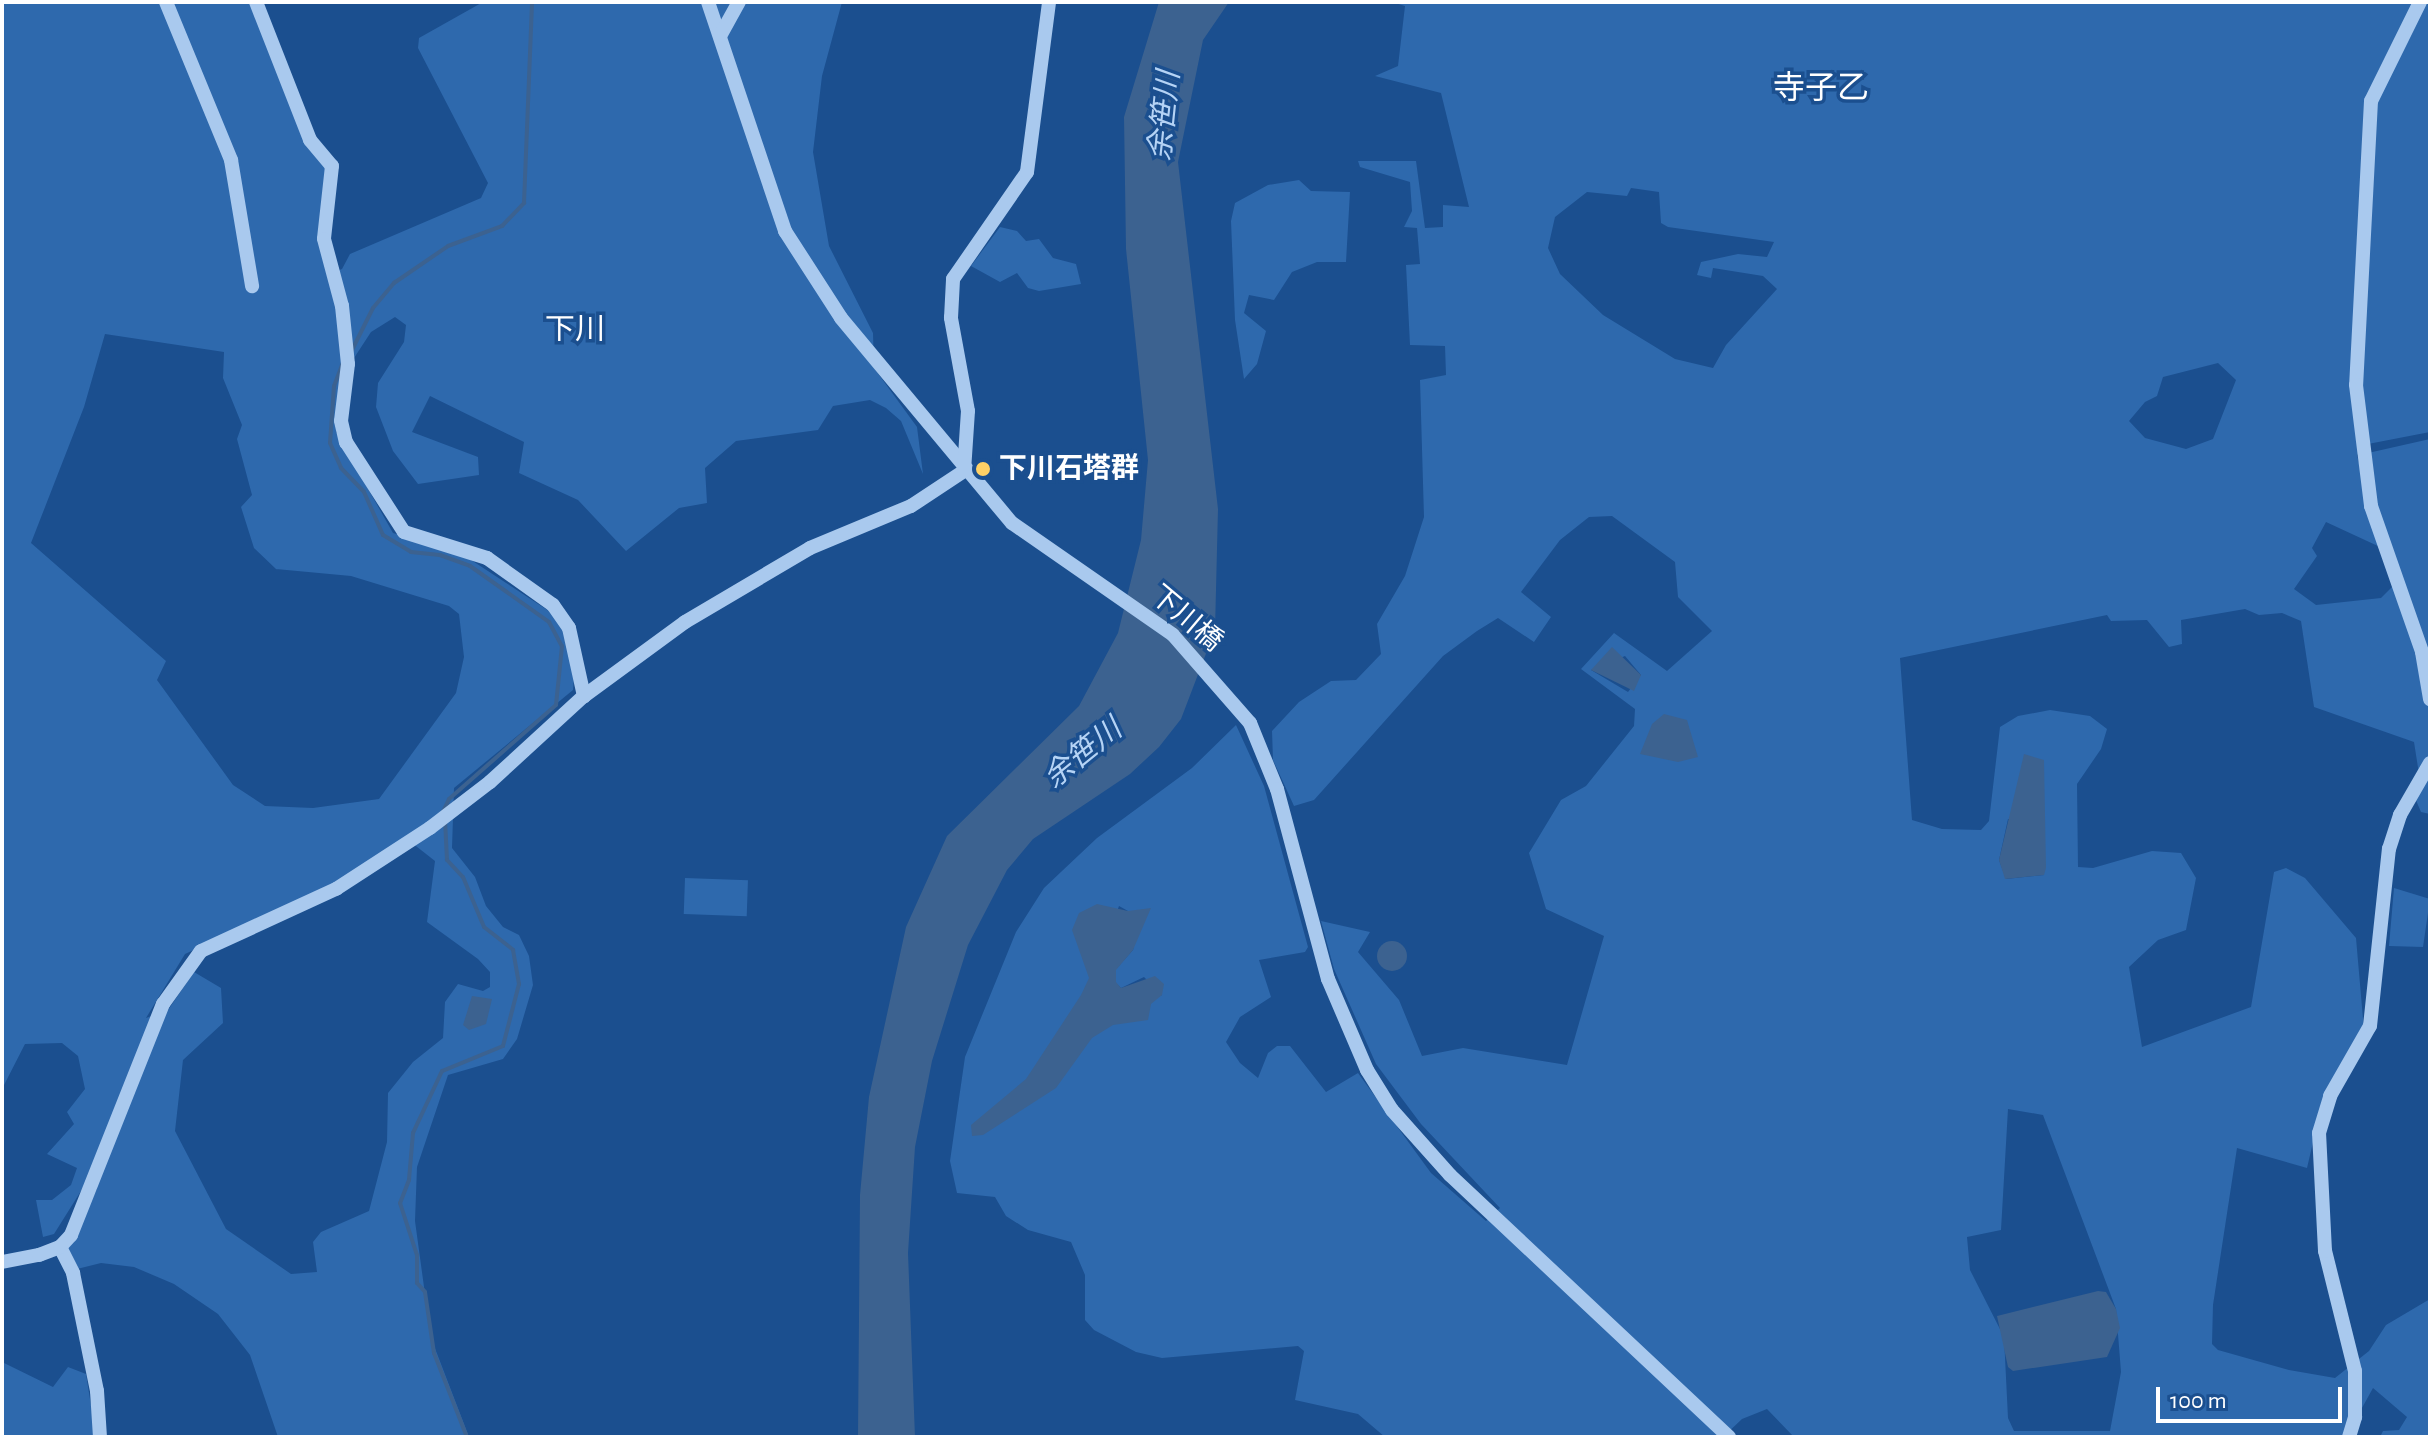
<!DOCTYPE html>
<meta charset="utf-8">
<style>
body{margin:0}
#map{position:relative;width:2432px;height:1439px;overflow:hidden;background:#1b4f8f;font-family:"Alegreya Sans","Noto Sans JP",sans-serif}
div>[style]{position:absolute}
.green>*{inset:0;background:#2e69ad;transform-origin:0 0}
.water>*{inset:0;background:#3c6290}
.round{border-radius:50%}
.stream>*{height:4px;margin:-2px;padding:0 2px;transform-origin:2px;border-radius:2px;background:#3c6290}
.minor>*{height:14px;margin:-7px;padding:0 7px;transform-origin:7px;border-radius:7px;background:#a9c9ee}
.dots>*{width:22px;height:22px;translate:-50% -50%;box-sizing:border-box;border:4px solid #1b4f8f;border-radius:50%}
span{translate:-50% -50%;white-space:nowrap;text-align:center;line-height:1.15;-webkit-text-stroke:7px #1b4f8f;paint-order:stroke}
.poi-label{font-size:28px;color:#fff;font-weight:700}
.left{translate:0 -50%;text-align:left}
.street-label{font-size:28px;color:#fff}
.water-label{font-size:30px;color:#b5d3f5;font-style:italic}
.neighbourhood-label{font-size:30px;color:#fff}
.quarter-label{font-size:32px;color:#fff}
.frame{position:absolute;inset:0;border:4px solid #fff;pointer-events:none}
.scale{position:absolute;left:2156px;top:1387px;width:186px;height:36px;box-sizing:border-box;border:4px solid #fff;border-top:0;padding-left:10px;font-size:24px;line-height:28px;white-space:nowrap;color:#fff;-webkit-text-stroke:6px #1b4f8f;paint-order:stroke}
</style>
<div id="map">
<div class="green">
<div style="clip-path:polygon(evenodd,2px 2px,253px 2px,325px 167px,329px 274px,342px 269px,350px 254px,481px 198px,488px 183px,418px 48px,419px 38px,483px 2px,842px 2px,822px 76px,813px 152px,829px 246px,873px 333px,874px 368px,917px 427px,923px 474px,901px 421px,886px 408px,870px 400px,833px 406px,818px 430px,736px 441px,705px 468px,707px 503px,679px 508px,626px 551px,578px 500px,519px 473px,524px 442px,430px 396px,412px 432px,478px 457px,479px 475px,418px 484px,393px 451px,376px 407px,378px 383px,404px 342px,406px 325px,395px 317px,371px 332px,341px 378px,336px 432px,393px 533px,462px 554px,555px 615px,566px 635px,574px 676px,573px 690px,454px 788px,452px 848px,475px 877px,486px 906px,503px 927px,519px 935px,529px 956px,533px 985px,517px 1039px,503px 1059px,448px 1075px,417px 1167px,415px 1221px,431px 1338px,469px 1437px,278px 1437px,250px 1355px,218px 1314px,174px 1284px,134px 1267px,101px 1263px,77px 1269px,67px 1247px,97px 1189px,91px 1175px,54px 1234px,43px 1237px,36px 1200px,52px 1200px,71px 1185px,77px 1168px,47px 1154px,74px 1124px,67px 1112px,85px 1089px,78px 1056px,62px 1043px,25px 1044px,2px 1089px,2px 2px,105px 334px,224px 352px,223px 378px,242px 425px,237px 439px,252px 495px,241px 507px,254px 548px,276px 569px,351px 576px,449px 606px,459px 614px,464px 657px,456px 693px,379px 799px,313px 808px,265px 806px,233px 785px,157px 680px,166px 661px,31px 543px,84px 407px,105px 334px,2px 2px,407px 839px,435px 861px,427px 922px,478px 959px,490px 972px,490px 987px,483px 991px,458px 984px,445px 1002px,443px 1038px,413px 1062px,388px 1093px,387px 1142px,369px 1211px,321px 1232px,313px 1242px,317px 1272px,291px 1274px,226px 1229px,175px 1131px,183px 1060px,223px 1023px,221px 988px,194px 972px,168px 1010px,146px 1018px,185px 954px,333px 887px,407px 839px)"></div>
<div style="clip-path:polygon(evenodd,1392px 2px,2430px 2px,2430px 432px,2368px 444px,2357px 455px,2380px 547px,2326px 522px,2312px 548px,2317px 556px,2294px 589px,2316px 605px,2381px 598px,2400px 579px,2376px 506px,2368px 453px,2430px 439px,2430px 814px,2421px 812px,2415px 798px,2419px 774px,2414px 742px,2314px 707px,2301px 621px,2282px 613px,2259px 615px,2245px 609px,2181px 620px,2182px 644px,2169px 647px,2147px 620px,2111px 621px,2107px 615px,1900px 658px,1912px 820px,1942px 829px,1981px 830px,1989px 821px,2000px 727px,2018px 716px,2050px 710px,2090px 716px,2107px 729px,2101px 749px,2077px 784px,2078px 867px,2093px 868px,2152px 851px,2181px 853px,2196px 878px,2186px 930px,2158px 940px,2129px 967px,2142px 1047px,2251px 1007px,2274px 872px,2286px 868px,2305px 878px,2356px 938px,2364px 1030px,2314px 1138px,2307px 1168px,2237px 1148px,2213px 1305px,2212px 1344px,2218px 1350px,2289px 1370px,2335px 1378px,2369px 1351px,2386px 1325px,2430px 1299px,2430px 1437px,2380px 1437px,2383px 1431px,2399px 1430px,2407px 1417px,2373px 1388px,2346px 1437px,1794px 1437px,1767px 1409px,1742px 1419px,1723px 1437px,1385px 1437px,1358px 1414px,1295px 1400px,1304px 1351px,1298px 1346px,1162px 1358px,1136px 1352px,1094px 1330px,1085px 1320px,1085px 1275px,1071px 1242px,1028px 1230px,1006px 1216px,995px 1197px,957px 1193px,950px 1161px,965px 1057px,1016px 932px,1044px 888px,1097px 838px,1192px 768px,1236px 725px,1264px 786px,1308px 947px,1305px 952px,1259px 960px,1271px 997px,1240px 1017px,1226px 1042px,1240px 1063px,1258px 1078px,1268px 1053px,1277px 1046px,1290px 1046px,1326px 1092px,1358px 1073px,1431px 1173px,1486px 1221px,1500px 1208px,1421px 1124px,1376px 1064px,1334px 969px,1321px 921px,1370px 932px,1358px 952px,1399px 1000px,1422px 1056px,1463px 1048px,1567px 1065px,1604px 936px,1546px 909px,1529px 853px,1561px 800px,1586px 786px,1634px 726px,1635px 709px,1581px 669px,1614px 633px,1667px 671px,1712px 631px,1678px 597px,1675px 562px,1612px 516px,1589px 517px,1560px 540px,1521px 592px,1551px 617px,1534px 642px,1498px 618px,1477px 631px,1443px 656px,1314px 800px,1294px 806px,1273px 760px,1272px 731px,1299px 702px,1331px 681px,1356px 680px,1381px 654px,1377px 624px,1405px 576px,1424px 517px,1420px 380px,1446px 375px,1445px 346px,1410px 345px,1406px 265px,1420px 264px,1417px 228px,1404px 227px,1412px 211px,1410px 182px,1360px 167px,1358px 161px,1416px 161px,1425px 228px,1443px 227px,1443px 205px,1469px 207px,1441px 93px,1375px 76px,1398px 66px,1405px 6px,1392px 2px,1631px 188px,1659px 192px,1661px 223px,1668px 227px,1774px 242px,1767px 257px,1738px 254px,1701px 262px,1697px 275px,1711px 278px,1713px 268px,1763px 276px,1777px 289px,1726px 345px,1713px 368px,1675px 359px,1603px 315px,1560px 274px,1548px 248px,1555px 217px,1587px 192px,1627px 196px,1631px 188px,1392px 2px,2218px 363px,2236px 380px,2213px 439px,2186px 449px,2145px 438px,2129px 421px,2145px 402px,2157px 396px,2163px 377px,2218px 363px,1392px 2px,1625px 656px,1641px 675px,1628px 692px,1591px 670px,1625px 656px,1392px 2px,2008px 819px,2045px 819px,2044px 875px,2006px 879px,1999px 860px,2008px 819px,1392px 2px,1119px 906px,1128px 911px,1136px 935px,1133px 950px,1116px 969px,1116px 983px,1121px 988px,1144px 977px,1162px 995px,1087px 1031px,1034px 1077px,1089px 989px,1119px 906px,1392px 2px,2008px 1109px,2043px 1115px,2116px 1309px,2121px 1372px,2110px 1431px,2014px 1431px,2008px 1418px,2004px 1337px,1970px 1270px,1967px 1237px,2001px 1230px,2008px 1109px)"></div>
<div style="clip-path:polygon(1299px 180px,1311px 191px,1350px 192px,1346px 262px,1317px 262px,1292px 272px,1274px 300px,1249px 295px,1244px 313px,1266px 331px,1257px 364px,1244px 379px,1235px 320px,1231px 221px,1235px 203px,1268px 185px)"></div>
<div style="clip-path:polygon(1000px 227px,1017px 231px,1026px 241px,1039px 239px,1053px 258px,1076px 264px,1081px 284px,1039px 291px,1028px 288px,1017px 273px,1000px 282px,971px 266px)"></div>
<div style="left:685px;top:878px;width:63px;height:36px;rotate:2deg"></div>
<div style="clip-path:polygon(2394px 888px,2430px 899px,2423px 947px,2389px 946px)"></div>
<div style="clip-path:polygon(2px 1362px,53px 1387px,68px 1367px,86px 1374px,96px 1437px,2px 1437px)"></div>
</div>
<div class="water">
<div style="clip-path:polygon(1159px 2px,1229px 2px,1203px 40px,1178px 162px,1218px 509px,1215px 630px,1181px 719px,1159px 747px,1130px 774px,1033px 839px,1007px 870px,968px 945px,932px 1061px,915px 1147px,908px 1253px,915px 1437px,858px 1437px,860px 1195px,869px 1097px,906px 927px,947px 836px,1079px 706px,1118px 633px,1141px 540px,1148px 460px,1126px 249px,1124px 117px)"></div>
<div style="clip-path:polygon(1612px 647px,1641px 675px,1634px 691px,1591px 670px)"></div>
<div style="clip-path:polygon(1664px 714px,1687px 720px,1698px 757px,1678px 762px,1640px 754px,1652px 724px)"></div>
<div style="clip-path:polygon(2024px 754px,2044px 760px,2046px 868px,2044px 875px,2005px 879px,1999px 860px)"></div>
<div style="clip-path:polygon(1097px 904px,1128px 911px,1151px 908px,1133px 950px,1116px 970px,1116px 982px,1121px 988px,1155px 976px,1164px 984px,1162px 995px,1151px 1004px,1148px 1020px,1113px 1025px,1092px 1038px,1056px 1088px,983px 1135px,972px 1136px,971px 1125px,1026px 1079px,1081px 995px,1089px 978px,1072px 930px,1079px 913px)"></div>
<div class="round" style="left:1377px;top:941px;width:30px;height:30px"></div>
<div style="clip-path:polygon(472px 996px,492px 999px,486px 1024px,469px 1030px,463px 1025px)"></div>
<div style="clip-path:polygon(2098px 1291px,2106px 1292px,2116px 1309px,2120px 1328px,2107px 1357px,2013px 1371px,2008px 1367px,1997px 1316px)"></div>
</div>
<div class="stream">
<div style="left:352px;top:350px;width:47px;rotate:-63.4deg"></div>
<div style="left:373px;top:308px;width:33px;rotate:-50deg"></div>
<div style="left:394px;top:283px;width:65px;rotate:-34.4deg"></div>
<div style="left:448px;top:246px;width:58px;rotate:-20.3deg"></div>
<div style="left:502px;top:226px;width:32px;rotate:-46deg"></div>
<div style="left:524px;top:203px;width:201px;rotate:-87.7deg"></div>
<div style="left:344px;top:360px;width:28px;rotate:111deg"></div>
<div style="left:334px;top:386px;width:57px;rotate:94deg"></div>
<div style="left:330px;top:443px;width:27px;rotate:66deg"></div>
<div style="left:341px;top:468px;width:33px;rotate:46deg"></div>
<div style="left:364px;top:492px;width:47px;rotate:66.2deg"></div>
<div style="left:383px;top:535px;width:33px;rotate:31deg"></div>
<div style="left:411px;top:552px;width:29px;rotate:6deg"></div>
<div style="left:440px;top:555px;width:32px;rotate:20deg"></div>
<div style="left:470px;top:566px;width:97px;rotate:35.3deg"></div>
<div style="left:549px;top:622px;width:27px;rotate:62deg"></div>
<div style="left:562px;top:646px;width:59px;rotate:95.8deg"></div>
<div style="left:556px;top:705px;width:142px;rotate:138.7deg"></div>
<div style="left:449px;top:799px;width:14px;rotate:115deg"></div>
<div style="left:445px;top:820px;width:40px;rotate:87.1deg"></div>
<div style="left:447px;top:860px;width:23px;rotate:47deg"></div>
<div style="left:463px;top:877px;width:54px;rotate:67.2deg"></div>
<div style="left:484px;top:927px;width:37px;rotate:38deg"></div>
<div style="left:513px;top:950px;width:35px;rotate:80deg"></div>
<div style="left:519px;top:984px;width:64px;rotate:104.5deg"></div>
<div style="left:503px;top:1046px;width:66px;rotate:157.7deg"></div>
<div style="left:442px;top:1071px;width:68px;rotate:115.1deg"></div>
<div style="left:413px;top:1133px;width:47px;rotate:94.9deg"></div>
<div style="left:409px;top:1180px;width:25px;rotate:111deg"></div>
<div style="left:400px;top:1203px;width:55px;rotate:71.9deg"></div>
<div style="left:417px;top:1255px;width:28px;rotate:90deg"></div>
<div style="left:417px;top:1283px;width:12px;rotate:48deg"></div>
<div style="left:425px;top:1292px;width:62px;rotate:81.6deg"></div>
<div style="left:434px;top:1353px;width:90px;rotate:68.6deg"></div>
</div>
<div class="minor">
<div style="left:166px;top:2px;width:171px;rotate:67.6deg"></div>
<div style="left:231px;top:160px;width:128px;rotate:80.5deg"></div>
<div style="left:256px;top:2px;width:148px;rotate:68.6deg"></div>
<div style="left:310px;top:140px;width:34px;rotate:50deg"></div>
<div style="left:332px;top:166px;width:73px;rotate:96.3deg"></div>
<div style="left:324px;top:239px;width:69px;rotate:75deg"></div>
<div style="left:342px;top:306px;width:58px;rotate:84.1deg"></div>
<div style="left:348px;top:364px;width:57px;rotate:97deg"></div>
<div style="left:341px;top:421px;width:22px;rotate:77deg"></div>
<div style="left:346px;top:442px;width:107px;rotate:57.2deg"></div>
<div style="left:404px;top:532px;width:87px;rotate:17.4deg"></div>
<div style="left:487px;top:558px;width:81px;rotate:35.5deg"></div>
<div style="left:553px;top:605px;width:28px;rotate:55deg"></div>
<div style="left:569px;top:628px;width:70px;rotate:77.6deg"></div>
<div style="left:708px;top:2px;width:242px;rotate:71.4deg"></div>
<div style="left:785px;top:231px;width:103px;rotate:57.2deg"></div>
<div style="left:841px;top:318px;width:267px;rotate:50.2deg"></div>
<div style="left:1012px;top:523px;width:196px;rotate:34.8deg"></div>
<div style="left:1173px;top:635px;width:117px;rotate:48.8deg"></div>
<div style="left:1250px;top:723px;width:71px;rotate:67.8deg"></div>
<div style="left:1277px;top:789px;width:197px;rotate:75deg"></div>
<div style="left:1328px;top:979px;width:99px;rotate:66.8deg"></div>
<div style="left:1367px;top:1070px;width:47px;rotate:58deg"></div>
<div style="left:1392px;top:1110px;width:87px;rotate:48.3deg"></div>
<div style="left:1450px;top:1175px;width:383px;rotate:43.2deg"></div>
<div style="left:2420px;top:2px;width:110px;rotate:116.3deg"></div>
<div style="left:2371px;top:101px;width:284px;rotate:93deg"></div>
<div style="left:2356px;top:385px;width:122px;rotate:82.9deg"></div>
<div style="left:2371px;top:506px;width:155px;rotate:70.7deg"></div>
<div style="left:2422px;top:652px;width:48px;rotate:80.3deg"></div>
<div style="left:720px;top:36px;width:39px;rotate:-61deg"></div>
<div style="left:60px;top:1247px;width:29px;rotate:63deg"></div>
<div style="left:73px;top:1273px;width:120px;rotate:78.5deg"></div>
<div style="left:97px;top:1391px;width:46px;rotate:86.3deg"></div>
<div style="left:2px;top:1262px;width:38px;rotate:-11deg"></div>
<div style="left:39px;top:1255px;width:22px;rotate:-21deg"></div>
<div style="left:60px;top:1247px;width:16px;rotate:-47deg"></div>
<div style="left:71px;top:1235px;width:249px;rotate:-68.3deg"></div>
<div style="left:163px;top:1004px;width:65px;rotate:-54.4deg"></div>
<div style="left:201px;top:951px;width:149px;rotate:-24.7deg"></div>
<div style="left:336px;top:889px;width:112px;rotate:-33deg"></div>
<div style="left:430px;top:828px;width:76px;rotate:-37.5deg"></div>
<div style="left:490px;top:782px;width:127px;rotate:-42.5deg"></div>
<div style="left:584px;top:696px;width:125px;rotate:-36.2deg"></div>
<div style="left:685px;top:622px;width:145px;rotate:-30.6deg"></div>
<div style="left:810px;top:548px;width:109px;rotate:-22.6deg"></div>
<div style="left:911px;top:506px;width:64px;rotate:-33.4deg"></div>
<div style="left:964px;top:471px;width:60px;rotate:-86.2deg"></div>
<div style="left:968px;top:411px;width:95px;rotate:-100.4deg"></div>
<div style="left:951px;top:318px;width:39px;rotate:-87deg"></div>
<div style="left:953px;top:279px;width:130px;rotate:-55.3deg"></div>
<div style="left:1027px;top:172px;width:171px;rotate:-82.6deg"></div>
<div style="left:2349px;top:1437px;width:21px;rotate:-73deg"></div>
<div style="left:2355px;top:1417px;width:46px;rotate:-90deg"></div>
<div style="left:2355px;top:1371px;width:124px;rotate:-104deg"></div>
<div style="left:2325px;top:1251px;width:118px;rotate:-92.9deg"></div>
<div style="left:2319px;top:1133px;width:39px;rotate:-73deg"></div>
<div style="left:2330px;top:1096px;width:81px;rotate:-60.3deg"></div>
<div style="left:2370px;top:1026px;width:178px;rotate:-83.9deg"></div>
<div style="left:2389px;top:849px;width:36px;rotate:-72deg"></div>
<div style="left:2400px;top:815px;width:60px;rotate:-60deg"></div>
</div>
<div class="dots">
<div style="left:983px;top:469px;background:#ffd166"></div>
</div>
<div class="poi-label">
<span class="left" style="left:999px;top:469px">下川石塔群</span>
</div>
<div class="street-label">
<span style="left:1186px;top:619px;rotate:40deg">下川橋</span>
</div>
<div class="water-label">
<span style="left:1165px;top:116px;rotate:-84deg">余笹川</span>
<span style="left:1083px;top:754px;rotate:-39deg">余笹川</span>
</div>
<div class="neighbourhood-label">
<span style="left:575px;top:330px">下川</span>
</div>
<div class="quarter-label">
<span style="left:1821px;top:88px">寺子乙</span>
</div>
<div class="frame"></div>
<div class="scale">100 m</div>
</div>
